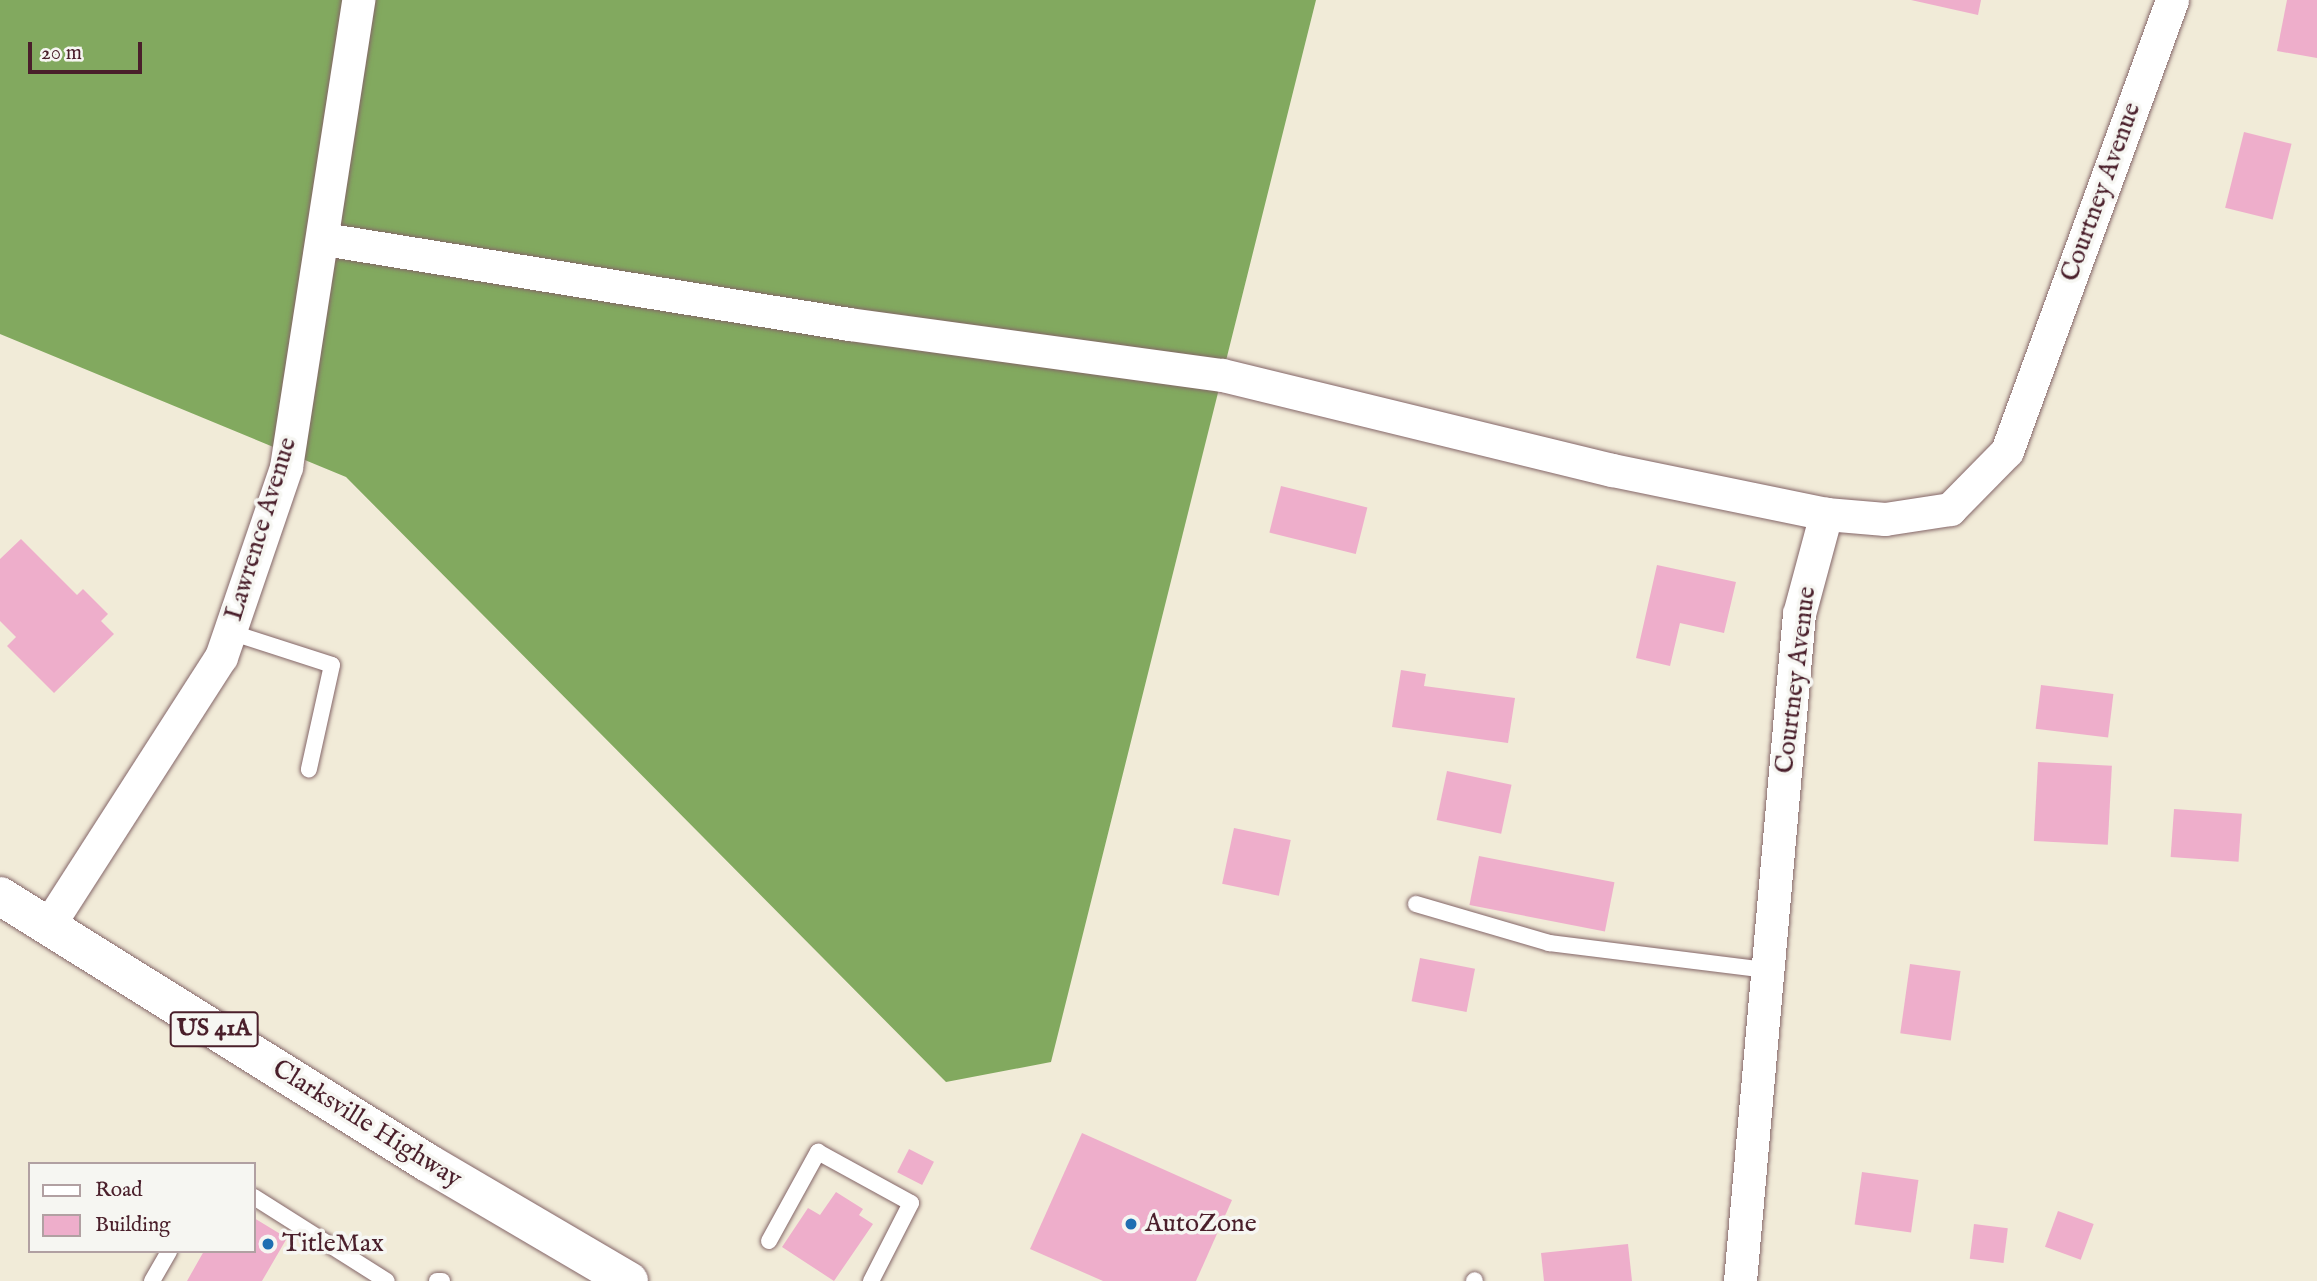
<!DOCTYPE html>
<style>
body{margin:0}
#map{position:relative;width:2317px;height:1281px;overflow:hidden;background:#f1ebd8;font-family:"IM FELL English",serif}
div>[style]{position:absolute}
.forest>*{inset:0;background:#82a95f}
.building>*{inset:0;background:#eeaecb;transform-origin:0 0}
.roads{filter:drop-shadow(0 0 2px #846668) drop-shadow(0 0 2px #846668)}
.lane>*{height:16px;margin:-8px;padding:0 8px;transform-origin:8px;border-radius:8px;background:#fff}
.street>*{height:33px;margin:-16.5px;padding:0 16.5px;transform-origin:16.5px;border-radius:16.5px;background:#fff}
.primary>*{height:38px;margin:-19px;padding:0 19px;transform-origin:19px;border-radius:19px;background:#fff}
.dots>*{width:19px;height:19px;translate:-50% -50%;box-sizing:border-box;border:4px solid #f6f6f2;border-radius:50%}
span{translate:-50% -50%;white-space:nowrap;text-align:center;line-height:1.15;-webkit-text-stroke:7px #f6f6f2;paint-order:stroke}
.shield-label span{padding:2px 5px;background:#f6f6f2;border:2px solid;border-radius:5px;-webkit-text-stroke-width:0}
.shield-label{font-size:24px;color:#4a1f2b;font-weight:700}
.street-label{font-size:26px;color:#4a1f2b}
.poi-label{font-size:26px;color:#4a1f2b}
.left{translate:0 -50%;text-align:left}
.legend{position:absolute;left:28px;top:1162px;width:228px;height:91px;box-sizing:border-box;background:#f6f6f2;border:2px solid #b1a0a2;margin:0;padding:9px 12px;list-style:none;font-size:21px;color:#4a1f2b}
.legend li{display:flex;align-items:center;gap:14px;height:35px}
.legend b{width:35px;border:2px solid #b1a0a2}
.scale{position:absolute;left:28px;top:42px;width:114px;height:32px;box-sizing:border-box;border:4px solid #4a1f2b;border-top:0;padding-left:9px;font-size:21px;line-height:24px;white-space:nowrap;color:#4a1f2b;-webkit-text-stroke:5px #f6f6f2;paint-order:stroke}
</style>
<div id="map">
<div class="forest">
<div style="clip-path:polygon(0 0,1316px 0,1051px 1062px,946px 1082px,346px 477px,0 334px)"></div>
</div>
<div class="building">
<div style="clip-path:polygon(1911px 0,1981px 0,1978px 15px)"></div>
<div style="clip-path:polygon(2287px 0,2317px 0,2317px 58px,2277px 51px)"></div>
<div style="left:2244px;top:132px;width:49px;height:78px;rotate:14deg"></div>
<div style="left:1281px;top:486px;width:89px;height:48px;rotate:14deg"></div>
<div style="clip-path:polygon(21px 539px,77px 595px,83px 589px,108px 614px,101px 621px,114px 634px,54px 693px,7px 646px,16px 637px,0 621px,0 559px)"></div>
<div style="clip-path:polygon(1657px 565px,1736px 582px,1724px 633px,1680px 623px,1670px 666px,1636px 658px)"></div>
<div style="clip-path:polygon(1401px 670px,1426px 674px,1424px 686px,1515px 698px,1508px 743px,1392px 727px)"></div>
<div style="left:2041px;top:685px;width:73px;height:44px;rotate:7deg"></div>
<div style="left:2038px;top:762px;width:74px;height:79px;rotate:3deg"></div>
<div style="left:1447px;top:771px;width:66px;height:50px;rotate:12deg"></div>
<div style="left:2174px;top:809px;width:68px;height:48px;rotate:4deg"></div>
<div style="left:1234px;top:828px;width:58px;height:57px;rotate:12deg"></div>
<div style="left:1479px;top:856px;width:138px;height:50px;rotate:11deg"></div>
<div style="left:1420px;top:958px;width:56px;height:44px;rotate:11deg"></div>
<div style="left:1910px;top:964px;width:51px;height:70px;rotate:8deg"></div>
<div style="clip-path:polygon(1082px 1133px,1232px 1200px,1196px 1281px,1103px 1281px,1030px 1249px)"></div>
<div style="left:909px;top:1149px;width:28px;height:26px;rotate:27deg"></div>
<div style="left:1862px;top:1172px;width:57px;height:53px;rotate:8deg"></div>
<div style="clip-path:polygon(836px 1192px,863px 1209px,859px 1215px,873px 1224px,834px 1281px,782px 1247px,808px 1208px,820px 1215px)"></div>
<div style="left:2058px;top:1211px;width:38px;height:38px;rotate:20deg"></div>
<div style="clip-path:polygon(254px 1218px,287px 1238px,262px 1281px,187px 1281px,204px 1251px,254px 1251px)"></div>
<div style="left:1974px;top:1224px;width:34px;height:35px;rotate:7deg"></div>
<div style="clip-path:polygon(1628px 1244px,1632px 1281px,1544px 1281px,1541px 1253px)"></div>
</div>
<div class="roads">
<div class="lane">
<div style="left:230px;top:632px;width:107px;rotate:17.9deg"></div>
<div style="left:332px;top:665px;width:107px;rotate:102.5deg"></div>
<div style="left:1416px;top:904px;width:139px;rotate:16.3deg"></div>
<div style="left:1549px;top:943px;width:218px;rotate:7.1deg"></div>
<div style="left:254px;top:1197px;width:157px;rotate:32.3deg"></div>
<div style="left:769px;top:1241px;width:102px;rotate:-61.2deg"></div>
<div style="left:818px;top:1152px;width:106px;rotate:28.7deg"></div>
<div style="left:911px;top:1203px;width:88px;rotate:117.1deg"></div>
<div style="left:152px;top:1281px;width:34px;rotate:-60deg"></div>
<div style="left:437px;top:1281px;width:5px"></div>
<div style="left:1474px;top:1281px;width:1px;rotate:-45deg"></div>
</div>
<div class="street">
<div style="left:324px;top:239px;width:532px;rotate:9.2deg"></div>
<div style="left:849px;top:324px;width:376px;rotate:7.8deg"></div>
<div style="left:1222px;top:375px;width:401px;rotate:13.7deg"></div>
<div style="left:1612px;top:470px;width:218px;rotate:11.6deg"></div>
<div style="left:48px;top:926px;width:320px;rotate:-57.3deg"></div>
<div style="left:221px;top:657px;width:201px;rotate:-71.1deg"></div>
<div style="left:286px;top:467px;width:473px;rotate:-81.2deg"></div>
<div style="left:1740px;top:1281px;width:670px;rotate:-84.95deg"></div>
<div style="left:1799px;top:614px;width:104px;rotate:-74.9deg"></div>
<div style="left:1826px;top:514px;width:59px;rotate:4.8deg"></div>
<div style="left:1885px;top:519px;width:66px;rotate:-8.7deg"></div>
<div style="left:1950px;top:509px;width:81px;rotate:-45.5deg"></div>
<div style="left:2007px;top:451px;width:480px;rotate:-69.9deg"></div>
</div>
<div class="primary">
<div style="left:0;top:896px;width:504px;rotate:31.96deg"></div>
<div style="left:428px;top:1163px;width:233px;rotate:30.4deg"></div>
</div>
</div>
<div class="dots">
<div style="left:1131px;top:1224px;background:#1f6fb2"></div>
<div style="left:268px;top:1244px;background:#1f6fb2"></div>
</div>
<div class="shield-label">
<span style="left:214px;top:1029px">US 41A</span>
</div>
<div class="street-label">
<span style="left:2101px;top:192px;rotate:-70deg">Courtney Avenue</span>
<span style="left:261px;top:529px;rotate:-73deg">Lawrence Avenue</span>
<span style="left:1796px;top:680px;rotate:-83deg">Courtney Avenue</span>
<span style="left:367px;top:1124px;rotate:32deg">Clarksville Highway</span>
</div>
<div class="poi-label">
<span class="left" style="left:1145px;top:1224px">AutoZone</span>
<span class="left" style="left:282px;top:1244px">TitleMax</span>
</div>
<ul class="legend">
<li><b style="height:9px;background:#fff"></b>Road</li>
<li><b style="height:19px;background:#eeaecb"></b>Building</li>
</ul>
<div class="scale">20 m</div>
</div>
